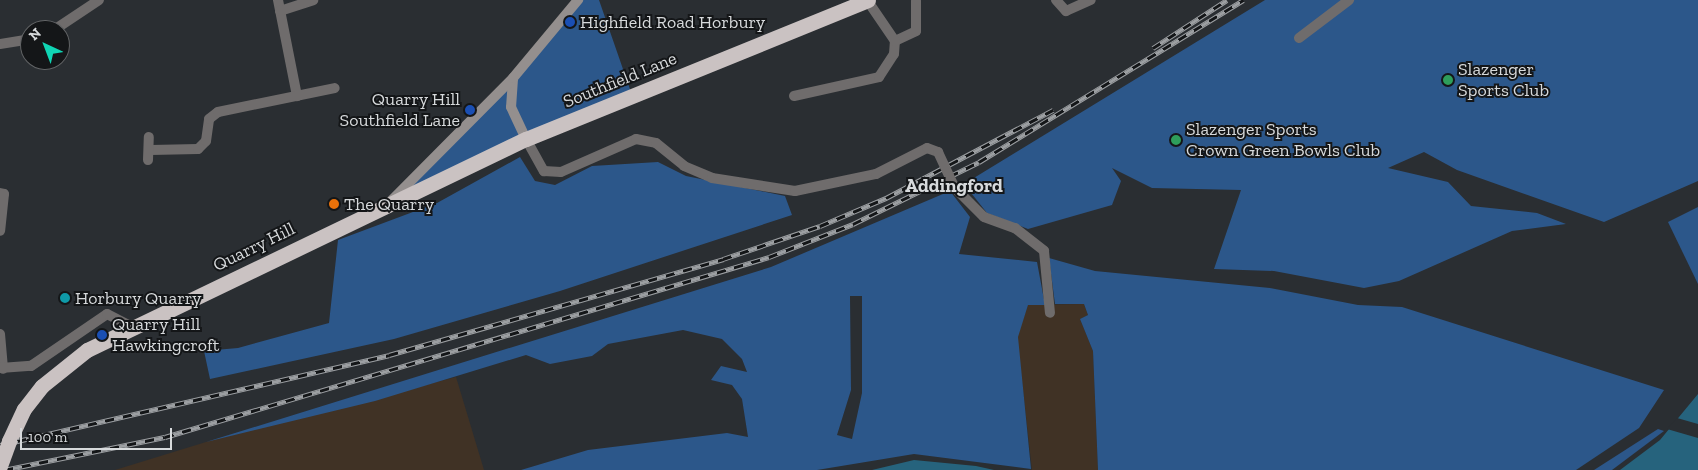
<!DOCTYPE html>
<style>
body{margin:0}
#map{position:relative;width:1698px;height:470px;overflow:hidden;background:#2a2e32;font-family:"Zilla Slab",serif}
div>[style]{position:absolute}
.industrial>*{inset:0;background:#403225}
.green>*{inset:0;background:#2c578a}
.water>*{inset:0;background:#26637d}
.pier>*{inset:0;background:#2a2e32}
.street>*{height:10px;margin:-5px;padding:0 5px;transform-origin:5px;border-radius:5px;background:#6f6c6c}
.secondary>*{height:10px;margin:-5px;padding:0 5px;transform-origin:5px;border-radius:5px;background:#948f8e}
.highway>*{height:15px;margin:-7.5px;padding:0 7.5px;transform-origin:7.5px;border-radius:7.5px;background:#cac2c2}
.rail>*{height:5px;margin-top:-2.5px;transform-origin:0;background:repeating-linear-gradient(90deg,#141618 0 9px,#9c9fa2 0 18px);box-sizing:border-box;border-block:1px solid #9c9fa2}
.street-bridge>*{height:10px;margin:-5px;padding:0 5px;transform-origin:5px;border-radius:5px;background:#6f6c6c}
.highway-bridge>*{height:15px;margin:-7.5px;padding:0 7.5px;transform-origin:7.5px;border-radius:7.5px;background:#cac2c2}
.dots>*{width:14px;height:14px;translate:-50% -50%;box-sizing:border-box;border:2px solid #141618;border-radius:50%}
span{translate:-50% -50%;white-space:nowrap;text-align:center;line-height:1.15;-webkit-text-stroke:4px #141618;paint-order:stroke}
.poi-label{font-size:18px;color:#d7dadc}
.left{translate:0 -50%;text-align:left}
.right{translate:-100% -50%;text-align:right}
.street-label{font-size:18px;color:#d7dadc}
.neighbourhood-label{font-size:19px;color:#d7dadc;font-weight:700}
.north{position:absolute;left:20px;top:20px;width:50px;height:50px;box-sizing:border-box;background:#141618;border:1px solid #626466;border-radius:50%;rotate:317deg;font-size:14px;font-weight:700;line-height:20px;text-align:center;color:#d7dadc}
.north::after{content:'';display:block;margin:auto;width:18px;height:22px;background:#10d5b4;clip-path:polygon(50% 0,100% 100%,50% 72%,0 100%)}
.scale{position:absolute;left:20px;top:428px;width:152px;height:22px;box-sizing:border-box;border:2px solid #d7dadc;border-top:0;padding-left:6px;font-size:15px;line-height:18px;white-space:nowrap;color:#d7dadc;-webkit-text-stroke:4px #141618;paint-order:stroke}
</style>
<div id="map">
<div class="industrial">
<div style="clip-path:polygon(1084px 304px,1088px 315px,1080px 319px,1093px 351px,1098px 470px,1032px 470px,1017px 337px,1028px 305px)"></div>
<div style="clip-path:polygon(456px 377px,484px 470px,115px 470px,206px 442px)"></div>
</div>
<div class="green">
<div style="clip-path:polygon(578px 0,599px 0,632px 95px,389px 202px,513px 78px)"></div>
<div style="clip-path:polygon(1265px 0,1698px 0,1698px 181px,1604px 222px,1457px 170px,1424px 152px,1388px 168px,1448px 182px,1471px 206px,1537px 213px,1566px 224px,1512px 231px,1399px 281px,1364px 288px,1274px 271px,1214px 269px,1241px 190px,1152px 188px,1112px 168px,1121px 181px,1112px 205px,1028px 229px,987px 213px,964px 184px)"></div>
<div style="clip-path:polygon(520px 157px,535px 181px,555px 185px,592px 166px,658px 162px,686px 176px,785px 196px,792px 215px,560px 291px,394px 339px,210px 379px,204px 351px,238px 348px,329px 323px,338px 240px,437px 203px)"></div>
<div style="clip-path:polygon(evenodd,950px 191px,970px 217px,959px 254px,1037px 262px,1045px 305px,1028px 305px,1018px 337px,1031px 469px,914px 454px,817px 470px,521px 470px,588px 450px,727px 433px,748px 437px,742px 399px,732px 385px,711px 380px,721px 366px,747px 372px,742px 359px,722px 339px,683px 330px,608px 344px,592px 356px,550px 364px,526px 355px,375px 401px,206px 442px,771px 267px,950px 191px,850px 296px,862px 296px,862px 393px,852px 439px,837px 435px,851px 390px,850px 296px)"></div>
<div style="clip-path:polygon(1698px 207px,1698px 284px,1668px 222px)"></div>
<div style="clip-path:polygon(1049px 258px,1095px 271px,1270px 288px,1358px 305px,1402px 307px,1664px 390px,1639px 428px,1576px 470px,1098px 470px,1093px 351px,1080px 319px,1088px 315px,1084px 304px,1055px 304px)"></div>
<div style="clip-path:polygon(1658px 429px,1664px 431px,1612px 470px,1594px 470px)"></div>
</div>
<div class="water">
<div style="clip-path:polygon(1698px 394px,1698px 470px,1620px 470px,1660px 440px)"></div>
<div style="clip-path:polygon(914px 460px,976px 466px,994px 470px,872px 470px)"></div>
</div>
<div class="pier">
<div style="clip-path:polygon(1677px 418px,1698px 424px,1698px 438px,1667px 429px)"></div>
</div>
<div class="street">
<div style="left:278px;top:0;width:98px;rotate:78.8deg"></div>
<div style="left:1056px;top:0;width:15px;rotate:48deg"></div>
<div style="left:1066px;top:11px;width:27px;rotate:-24deg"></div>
<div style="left:280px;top:11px;width:35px;rotate:-18deg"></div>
<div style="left:54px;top:30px;width:54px;rotate:-33.7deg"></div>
<div style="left:1299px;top:38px;width:63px;rotate:-37.2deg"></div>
<div style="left:895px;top:41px;width:23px;rotate:-25deg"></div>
<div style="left:916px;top:31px;width:30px;rotate:-90deg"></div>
<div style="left:0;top:44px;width:30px;rotate:-9deg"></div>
<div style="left:794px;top:96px;width:87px;rotate:-12.6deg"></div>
<div style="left:879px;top:77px;width:27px;rotate:-57deg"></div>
<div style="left:894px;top:54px;width:13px;rotate:-86deg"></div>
<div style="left:895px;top:41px;width:50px;rotate:-124.3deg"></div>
<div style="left:526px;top:139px;width:37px;rotate:61deg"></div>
<div style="left:544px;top:171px;width:17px;rotate:3deg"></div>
<div style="left:561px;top:172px;width:82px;rotate:-23.7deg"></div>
<div style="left:636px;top:139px;width:20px;rotate:11deg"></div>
<div style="left:656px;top:143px;width:36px;rotate:39deg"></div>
<div style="left:684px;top:166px;width:30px;rotate:23deg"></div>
<div style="left:712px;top:178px;width:84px;rotate:8.9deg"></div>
<div style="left:795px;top:191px;width:83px;rotate:-11.9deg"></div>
<div style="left:876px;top:174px;width:57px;rotate:-27deg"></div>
<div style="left:927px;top:148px;width:12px;rotate:20deg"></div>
<div style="left:151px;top:150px;width:47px;rotate:-1.2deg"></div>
<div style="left:198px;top:149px;width:11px;rotate:-45deg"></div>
<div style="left:206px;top:141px;width:22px;rotate:-82deg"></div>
<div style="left:209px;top:119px;width:11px;rotate:-38deg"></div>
<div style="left:218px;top:112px;width:119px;rotate:-11.6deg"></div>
<div style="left:148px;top:160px;width:23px;rotate:-88deg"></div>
<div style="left:954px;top:187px;width:42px;rotate:45deg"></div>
<div style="left:984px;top:217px;width:33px;rotate:20deg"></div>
<div style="left:1015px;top:228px;width:37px;rotate:38deg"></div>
<div style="left:1044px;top:251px;width:62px;rotate:84.5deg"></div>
<div style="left:0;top:193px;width:4px;rotate:14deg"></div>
<div style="left:4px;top:194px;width:37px;rotate:96deg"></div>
<div style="left:0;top:334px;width:35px;rotate:85deg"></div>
<div style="left:0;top:368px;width:31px;rotate:-4deg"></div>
<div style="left:31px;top:366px;width:92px;rotate:-34.4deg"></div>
<div style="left:107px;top:314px;width:30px;rotate:27deg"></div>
</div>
<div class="secondary">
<div style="left:513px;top:79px;width:28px;rotate:94deg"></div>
<div style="left:511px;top:107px;width:35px;rotate:65deg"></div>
<div style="left:390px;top:202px;width:175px;rotate:-45.2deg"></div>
<div style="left:513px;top:78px;width:102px;rotate:-50.2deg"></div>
</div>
<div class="highway">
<div style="left:9px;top:441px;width:35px;rotate:-65deg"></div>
<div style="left:24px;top:409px;width:29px;rotate:-52deg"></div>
<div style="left:42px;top:386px;width:58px;rotate:-38.7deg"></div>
<div style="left:87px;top:350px;width:487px;rotate:-25.7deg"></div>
<div style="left:526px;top:139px;width:369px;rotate:-22.1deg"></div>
</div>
<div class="rail">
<div style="left:1153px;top:48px;width:88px;rotate:-33deg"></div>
<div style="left:0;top:445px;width:399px;rotate:-13deg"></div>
<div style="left:389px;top:355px;width:348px;rotate:-16deg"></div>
<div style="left:723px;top:259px;width:102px;rotate:-18.8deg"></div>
<div style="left:820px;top:226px;width:72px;rotate:-23deg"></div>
<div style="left:886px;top:198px;width:189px;rotate:-27.8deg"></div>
<div style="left:4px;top:470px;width:164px;rotate:-11.6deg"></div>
<div style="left:165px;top:437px;width:630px;rotate:-16.59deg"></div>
<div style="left:769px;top:257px;width:90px;rotate:-21.4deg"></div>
<div style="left:853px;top:224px;width:140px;rotate:-26.2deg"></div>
<div style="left:979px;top:162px;width:310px;rotate:-31.5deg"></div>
</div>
<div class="street-bridge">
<div style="left:938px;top:152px;width:38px;rotate:65deg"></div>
</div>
<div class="highway-bridge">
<div style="left:0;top:466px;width:27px;rotate:-70deg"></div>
</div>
<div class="dots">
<div style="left:570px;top:22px;background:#1a4fb4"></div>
<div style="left:1448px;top:80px;background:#2e9e5b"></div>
<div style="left:470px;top:110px;background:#1a4fb4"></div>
<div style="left:1176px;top:140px;background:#2e9e5b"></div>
<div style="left:334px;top:204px;background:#e8710a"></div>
<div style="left:65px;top:298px;background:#0f9aa8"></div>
<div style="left:102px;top:335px;background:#1a4fb4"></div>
</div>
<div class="poi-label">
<span class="left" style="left:580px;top:22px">Highfield Road Horbury</span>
<span class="left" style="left:1458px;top:80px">Slazenger<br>Sports Club</span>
<span class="right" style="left:460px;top:110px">Quarry Hill<br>Southfield Lane</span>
<span class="left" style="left:1186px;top:140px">Slazenger Sports<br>Crown Green Bowls Club</span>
<span class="left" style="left:344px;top:204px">The Quarry</span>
<span class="left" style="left:75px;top:298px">Horbury Quarry</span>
<span class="left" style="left:112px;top:335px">Quarry Hill<br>Hawkingcroft</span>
</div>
<div class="street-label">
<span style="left:620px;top:80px;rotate:-22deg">Southfield Lane</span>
<span style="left:254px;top:247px;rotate:-26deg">Quarry Hill</span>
</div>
<div class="neighbourhood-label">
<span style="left:954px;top:186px">Addingford</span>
</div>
<div class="north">N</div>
<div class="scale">100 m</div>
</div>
